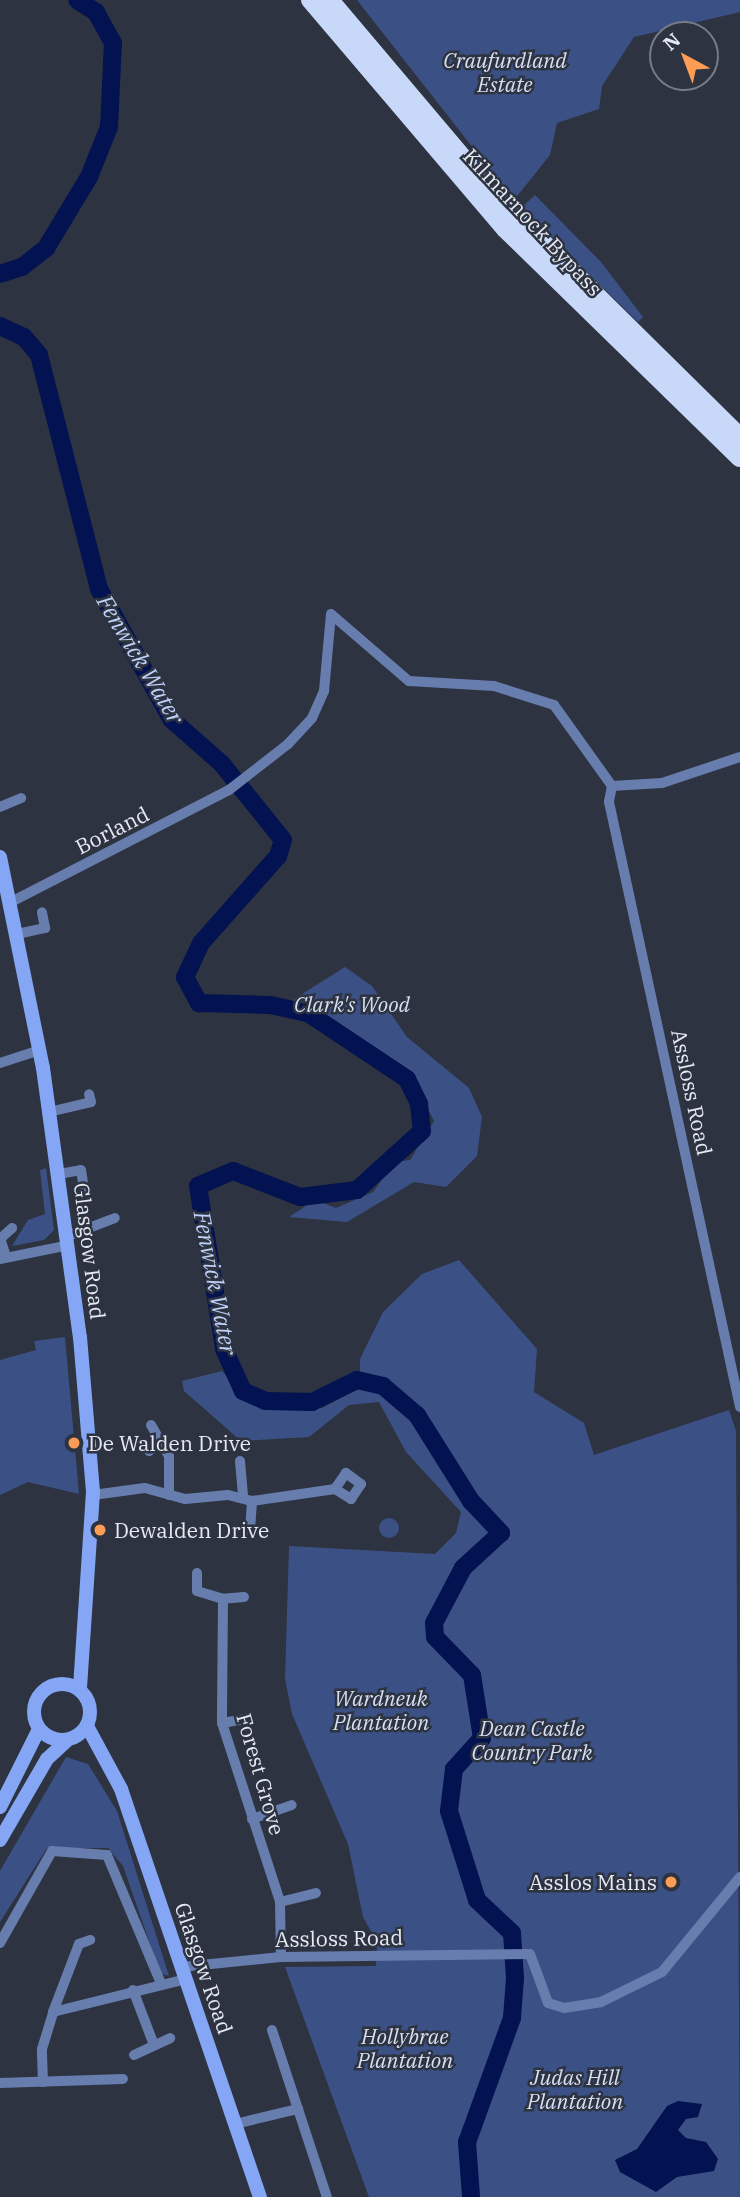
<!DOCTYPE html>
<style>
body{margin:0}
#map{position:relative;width:740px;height:2197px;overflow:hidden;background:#2d3340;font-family:"IBM Plex Serif",serif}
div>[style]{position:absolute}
.green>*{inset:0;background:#3b5185}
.round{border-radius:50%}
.water>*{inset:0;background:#031251}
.river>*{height:18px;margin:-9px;padding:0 9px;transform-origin:9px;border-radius:9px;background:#031251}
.minor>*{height:10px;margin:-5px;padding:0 5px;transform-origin:5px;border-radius:5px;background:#677dae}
.secondary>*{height:14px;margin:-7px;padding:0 7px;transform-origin:7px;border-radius:7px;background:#84a6f4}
.secondary>.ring{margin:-7px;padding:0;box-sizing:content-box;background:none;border:14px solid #84a6f4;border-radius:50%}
.trunk>*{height:18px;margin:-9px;padding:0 9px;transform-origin:9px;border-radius:9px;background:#c8d8f8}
.dots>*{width:19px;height:19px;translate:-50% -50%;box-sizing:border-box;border:4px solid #2d3340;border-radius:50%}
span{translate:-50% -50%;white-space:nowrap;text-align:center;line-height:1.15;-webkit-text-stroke:5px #2d3340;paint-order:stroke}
.park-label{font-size:21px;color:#d6dff3;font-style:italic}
.street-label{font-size:21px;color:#e5e9f1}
.poi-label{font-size:21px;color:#e5e9f1}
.left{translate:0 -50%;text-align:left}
.right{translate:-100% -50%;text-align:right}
.water-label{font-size:23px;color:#bfd2f9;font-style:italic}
.north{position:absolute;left:649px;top:21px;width:70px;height:70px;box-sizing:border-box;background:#2d3340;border:2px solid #777c87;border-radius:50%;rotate:319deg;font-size:19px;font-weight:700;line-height:28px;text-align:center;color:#e5e9f1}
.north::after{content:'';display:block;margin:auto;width:24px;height:32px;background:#fd9d55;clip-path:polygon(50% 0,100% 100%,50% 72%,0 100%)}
</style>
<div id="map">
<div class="green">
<div style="clip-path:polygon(357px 0,740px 0,740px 12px,634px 37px,602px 86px,599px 109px,557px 123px,550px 155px,514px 200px)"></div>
<div style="clip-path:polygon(535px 195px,601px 262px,643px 317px,638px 322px,521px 208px)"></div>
<div style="clip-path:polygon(345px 967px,372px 986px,407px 1037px,469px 1088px,482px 1117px,477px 1156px,446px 1187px,414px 1182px,347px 1222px,289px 1217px,315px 1200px,336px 1208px,373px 1192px,395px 1162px,410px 1160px,434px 1121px,414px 1082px,390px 1057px,291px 1001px)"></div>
<div style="clip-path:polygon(46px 1168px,54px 1230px,44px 1240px,12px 1246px,28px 1220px,45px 1214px,40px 1170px)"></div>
<div style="clip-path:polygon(459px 1260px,537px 1349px,534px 1392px,584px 1423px,594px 1455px,729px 1410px,736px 1431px,740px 2197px,369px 2197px,285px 1967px,376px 1966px,377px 1942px,363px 1917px,348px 1844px,292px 1714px,285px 1679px,289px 1546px,435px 1554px,456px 1533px,461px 1512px,406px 1452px,379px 1402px,349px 1405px,309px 1437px,241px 1441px,184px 1391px,182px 1381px,222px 1371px,253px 1405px,322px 1408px,360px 1388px,360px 1359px,383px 1312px,422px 1274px)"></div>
<div style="clip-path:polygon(65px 1337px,79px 1494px,28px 1482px,0 1495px,0 1360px,36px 1350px,34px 1341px)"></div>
<div class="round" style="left:379px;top:1518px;width:20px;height:20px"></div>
<div style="clip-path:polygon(66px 1757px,88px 1764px,117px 1811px,169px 1976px,160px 1973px,123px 1866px,108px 1848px,47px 1848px,0 1922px,0 1871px)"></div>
</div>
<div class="water">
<div style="clip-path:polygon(678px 2101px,702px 2104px,698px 2117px,686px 2119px,678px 2130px,686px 2138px,706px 2142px,718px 2159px,714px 2171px,677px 2177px,656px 2192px,620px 2172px,615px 2160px,637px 2149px,667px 2106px)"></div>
</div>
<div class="river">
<div style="left:0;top:274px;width:23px;rotate:-18deg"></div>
<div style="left:22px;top:267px;width:31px;rotate:-38deg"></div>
<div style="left:46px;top:248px;width:83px;rotate:-58.8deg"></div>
<div style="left:89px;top:177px;width:54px;rotate:-68.2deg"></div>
<div style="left:109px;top:127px;width:84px;rotate:-87.3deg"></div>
<div style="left:113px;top:43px;width:35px;rotate:-119deg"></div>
<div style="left:96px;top:12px;width:22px;rotate:-148deg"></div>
<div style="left:0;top:326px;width:26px;rotate:25deg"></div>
<div style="left:24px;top:337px;width:23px;rotate:50deg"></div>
<div style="left:39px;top:355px;width:242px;rotate:75.6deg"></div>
<div style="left:99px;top:589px;width:150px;rotate:60.9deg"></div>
<div style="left:172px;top:720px;width:67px;rotate:41.3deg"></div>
<div style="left:222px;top:764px;width:97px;rotate:51.2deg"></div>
<div style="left:283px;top:840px;width:17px;rotate:107deg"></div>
<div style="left:278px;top:856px;width:116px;rotate:131.5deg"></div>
<div style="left:201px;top:943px;width:38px;rotate:115deg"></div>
<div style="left:185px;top:977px;width:30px;rotate:62deg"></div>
<div style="left:199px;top:1003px;width:71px;rotate:1.6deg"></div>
<div style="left:270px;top:1005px;width:39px;rotate:12deg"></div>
<div style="left:308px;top:1013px;width:119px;rotate:33.7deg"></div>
<div style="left:407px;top:1079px;width:28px;rotate:64deg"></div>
<div style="left:419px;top:1104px;width:27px;rotate:84deg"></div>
<div style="left:422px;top:1131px;width:88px;rotate:137.8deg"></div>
<div style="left:357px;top:1190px;width:57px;rotate:173deg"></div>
<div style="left:300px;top:1197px;width:72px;rotate:-158.8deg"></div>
<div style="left:233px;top:1171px;width:38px;rotate:157deg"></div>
<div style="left:198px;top:1186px;width:165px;rotate:80.9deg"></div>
<div style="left:224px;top:1349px;width:46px;rotate:65.7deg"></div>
<div style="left:243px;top:1391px;width:24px;rotate:24deg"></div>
<div style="left:265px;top:1401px;width:47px;rotate:1.2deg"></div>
<div style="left:312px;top:1402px;width:50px;rotate:-26.1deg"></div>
<div style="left:357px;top:1380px;width:27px;rotate:13deg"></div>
<div style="left:383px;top:1386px;width:45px;rotate:40.5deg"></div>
<div style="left:417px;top:1415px;width:102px;rotate:57.9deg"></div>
<div style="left:471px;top:1501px;width:44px;rotate:46.8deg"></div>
<div style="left:501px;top:1533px;width:52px;rotate:137.4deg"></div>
<div style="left:463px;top:1568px;width:62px;rotate:117.8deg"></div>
<div style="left:434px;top:1623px;width:14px;rotate:86deg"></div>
<div style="left:435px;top:1637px;width:53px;rotate:45.8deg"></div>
<div style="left:472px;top:1675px;width:64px;rotate:81deg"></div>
<div style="left:482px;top:1738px;width:42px;rotate:132.1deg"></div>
<div style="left:454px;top:1769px;width:42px;rotate:96.8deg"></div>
<div style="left:449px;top:1811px;width:93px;rotate:72.5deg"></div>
<div style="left:477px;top:1900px;width:48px;rotate:43.3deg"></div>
<div style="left:512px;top:1933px;width:45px;rotate:86.2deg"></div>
<div style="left:515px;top:1978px;width:40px;rotate:94.3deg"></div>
<div style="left:512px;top:2018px;width:132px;rotate:109.9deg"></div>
<div style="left:467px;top:2142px;width:55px;rotate:85.8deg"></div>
</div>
<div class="minor">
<div style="left:612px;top:786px;width:16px;rotate:101deg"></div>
<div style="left:609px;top:802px;width:619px;rotate:77.78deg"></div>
<div style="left:612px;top:786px;width:50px;rotate:-3.4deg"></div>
<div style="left:662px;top:783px;width:82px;rotate:-18.4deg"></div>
<div style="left:0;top:807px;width:23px;rotate:-23deg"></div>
<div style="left:11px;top:902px;width:245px;rotate:-27.2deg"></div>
<div style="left:229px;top:790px;width:75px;rotate:-37.9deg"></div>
<div style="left:288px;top:744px;width:35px;rotate:-47deg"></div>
<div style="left:312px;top:718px;width:30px;rotate:-66deg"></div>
<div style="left:324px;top:691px;width:77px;rotate:-84.8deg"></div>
<div style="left:331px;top:614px;width:103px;rotate:40.7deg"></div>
<div style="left:409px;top:681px;width:85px;rotate:3.4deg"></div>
<div style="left:494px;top:686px;width:63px;rotate:17.6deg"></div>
<div style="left:554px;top:705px;width:100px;rotate:54.4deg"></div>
<div style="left:17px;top:934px;width:29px;rotate:-12deg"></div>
<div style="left:45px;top:928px;width:16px;rotate:-101deg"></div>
<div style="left:0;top:1063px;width:42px;rotate:-18deg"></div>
<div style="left:49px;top:1112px;width:43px;rotate:-13.4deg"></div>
<div style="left:91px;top:1102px;width:8px;rotate:-104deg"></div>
<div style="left:59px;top:1174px;width:22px;rotate:-10deg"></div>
<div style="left:81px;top:1170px;width:19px;rotate:81deg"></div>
<div style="left:68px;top:1236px;width:50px;rotate:-21deg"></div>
<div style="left:0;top:1238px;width:19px;rotate:72deg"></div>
<div style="left:1px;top:1238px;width:15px;rotate:-42deg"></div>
<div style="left:0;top:1259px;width:70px;rotate:-11.5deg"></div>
<div style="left:151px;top:1425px;width:36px;rotate:60deg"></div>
<div style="left:169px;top:1456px;width:39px;rotate:90deg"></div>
<div style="left:149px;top:1451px;width:14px;rotate:-34deg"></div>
<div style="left:240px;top:1461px;width:37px;rotate:85deg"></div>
<div style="left:93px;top:1495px;width:52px;rotate:-7.7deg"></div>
<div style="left:145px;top:1488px;width:41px;rotate:15.4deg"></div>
<div style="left:185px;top:1499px;width:43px;rotate:-5.3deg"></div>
<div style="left:228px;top:1495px;width:25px;rotate:14deg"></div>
<div style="left:252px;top:1501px;width:84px;rotate:-8.2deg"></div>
<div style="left:335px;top:1489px;width:19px;rotate:32deg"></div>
<div style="left:351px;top:1499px;width:18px;rotate:-56deg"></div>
<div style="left:361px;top:1484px;width:19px;rotate:-144deg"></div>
<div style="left:346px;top:1473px;width:19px;rotate:125deg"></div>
<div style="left:250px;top:1530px;width:29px;rotate:-86deg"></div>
<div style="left:197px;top:1573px;width:18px;rotate:90deg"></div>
<div style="left:197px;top:1591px;width:27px;rotate:17deg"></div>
<div style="left:244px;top:1597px;width:21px;rotate:175deg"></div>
<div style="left:223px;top:1599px;width:124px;rotate:90.5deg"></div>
<div style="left:222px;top:1723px;width:188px;rotate:72deg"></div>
<div style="left:280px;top:1902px;width:55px;rotate:89deg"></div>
<div style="left:222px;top:1723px;width:27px;rotate:-10deg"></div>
<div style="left:252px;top:1819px;width:42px;rotate:-19.3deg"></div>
<div style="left:280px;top:1902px;width:37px;rotate:-14deg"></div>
<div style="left:0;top:1943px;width:106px;rotate:-60.5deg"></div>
<div style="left:52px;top:1851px;width:55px;rotate:4.2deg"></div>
<div style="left:107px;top:1855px;width:137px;rotate:67.2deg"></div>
<div style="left:181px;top:1967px;width:100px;rotate:-5.7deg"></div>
<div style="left:281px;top:1957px;width:249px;rotate:-0.7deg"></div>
<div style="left:530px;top:1954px;width:52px;rotate:69.8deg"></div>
<div style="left:548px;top:2003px;width:17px;rotate:17deg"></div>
<div style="left:564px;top:2008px;width:37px;rotate:-9deg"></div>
<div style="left:601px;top:2002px;width:68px;rotate:-26.2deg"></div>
<div style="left:662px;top:1972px;width:123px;rotate:-50.6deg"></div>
<div style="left:133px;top:1990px;width:59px;rotate:69.1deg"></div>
<div style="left:53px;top:2012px;width:137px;rotate:-13.9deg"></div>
<div style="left:272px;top:2030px;width:176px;rotate:71.8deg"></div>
<div style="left:134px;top:2055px;width:40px;rotate:-25deg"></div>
<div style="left:43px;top:2082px;width:33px;rotate:-92deg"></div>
<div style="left:42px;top:2049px;width:39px;rotate:-73deg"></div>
<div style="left:53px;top:2012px;width:73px;rotate:-69.1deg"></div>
<div style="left:79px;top:1944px;width:12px;rotate:-20deg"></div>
<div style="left:0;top:2083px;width:123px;rotate:-1.9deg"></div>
<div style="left:235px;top:2124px;width:65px;rotate:-13.4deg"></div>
</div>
<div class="secondary">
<div style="left:0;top:857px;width:215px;rotate:78.5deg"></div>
<div style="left:43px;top:1068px;width:272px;rotate:82.2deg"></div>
<div style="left:80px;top:1337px;width:156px;rotate:85.2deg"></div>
<div style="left:93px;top:1492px;width:198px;rotate:93.8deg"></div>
<div class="ring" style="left:34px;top:1684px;width:42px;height:42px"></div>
<div style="left:87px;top:1726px;width:72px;rotate:61.6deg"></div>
<div style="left:121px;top:1789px;width:431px;rotate:71.2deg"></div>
<div style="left:0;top:1807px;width:87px;rotate:-63.4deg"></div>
<div style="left:0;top:1840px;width:94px;rotate:-59.9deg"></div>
<div style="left:47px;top:1759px;width:26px;rotate:-43deg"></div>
</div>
<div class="trunk">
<div style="left:310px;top:0;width:301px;rotate:49.6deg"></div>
<div style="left:505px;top:229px;width:328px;rotate:44.3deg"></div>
<div style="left:330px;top:0;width:253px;rotate:49.8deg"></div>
<div style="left:493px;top:193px;width:347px;rotate:44.6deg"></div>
</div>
<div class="dots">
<div style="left:74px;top:1443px;background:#fd9d55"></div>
<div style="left:100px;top:1530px;background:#fd9d55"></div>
<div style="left:671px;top:1882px;background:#fd9d55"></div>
</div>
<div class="park-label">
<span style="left:505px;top:72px">Craufurdland<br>Estate</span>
<span style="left:352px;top:1004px">Clark's Wood</span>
<span style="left:381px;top:1710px">Wardneuk<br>Plantation</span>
<span style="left:532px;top:1740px">Dean Castle<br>Country Park</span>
<span style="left:405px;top:2048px">Hollybrae<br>Plantation</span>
<span style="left:575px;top:2089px">Judas Hill<br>Plantation</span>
</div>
<div class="street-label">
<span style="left:533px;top:222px;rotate:47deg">Kilmarnock Bypass</span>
<span style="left:112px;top:830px;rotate:-27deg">Borland</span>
<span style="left:692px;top:1092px;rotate:78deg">Assloss Road</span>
<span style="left:90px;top:1251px;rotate:83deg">Glasgow Road</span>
<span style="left:261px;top:1774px;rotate:74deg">Forest Grove</span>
<span style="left:339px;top:1938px;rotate:-1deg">Assloss Road</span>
<span style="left:204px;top:1968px;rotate:71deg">Glasgow Road</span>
</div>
<div class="poi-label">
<span class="left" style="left:88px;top:1443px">De Walden Drive</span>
<span class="left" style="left:114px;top:1530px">Dewalden Drive</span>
<span class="right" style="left:657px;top:1882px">Asslos Mains</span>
</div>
<div class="water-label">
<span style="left:141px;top:659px;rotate:59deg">Fenwick Water</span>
<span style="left:216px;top:1283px;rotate:79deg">Fenwick Water</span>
</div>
<div class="north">N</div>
</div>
